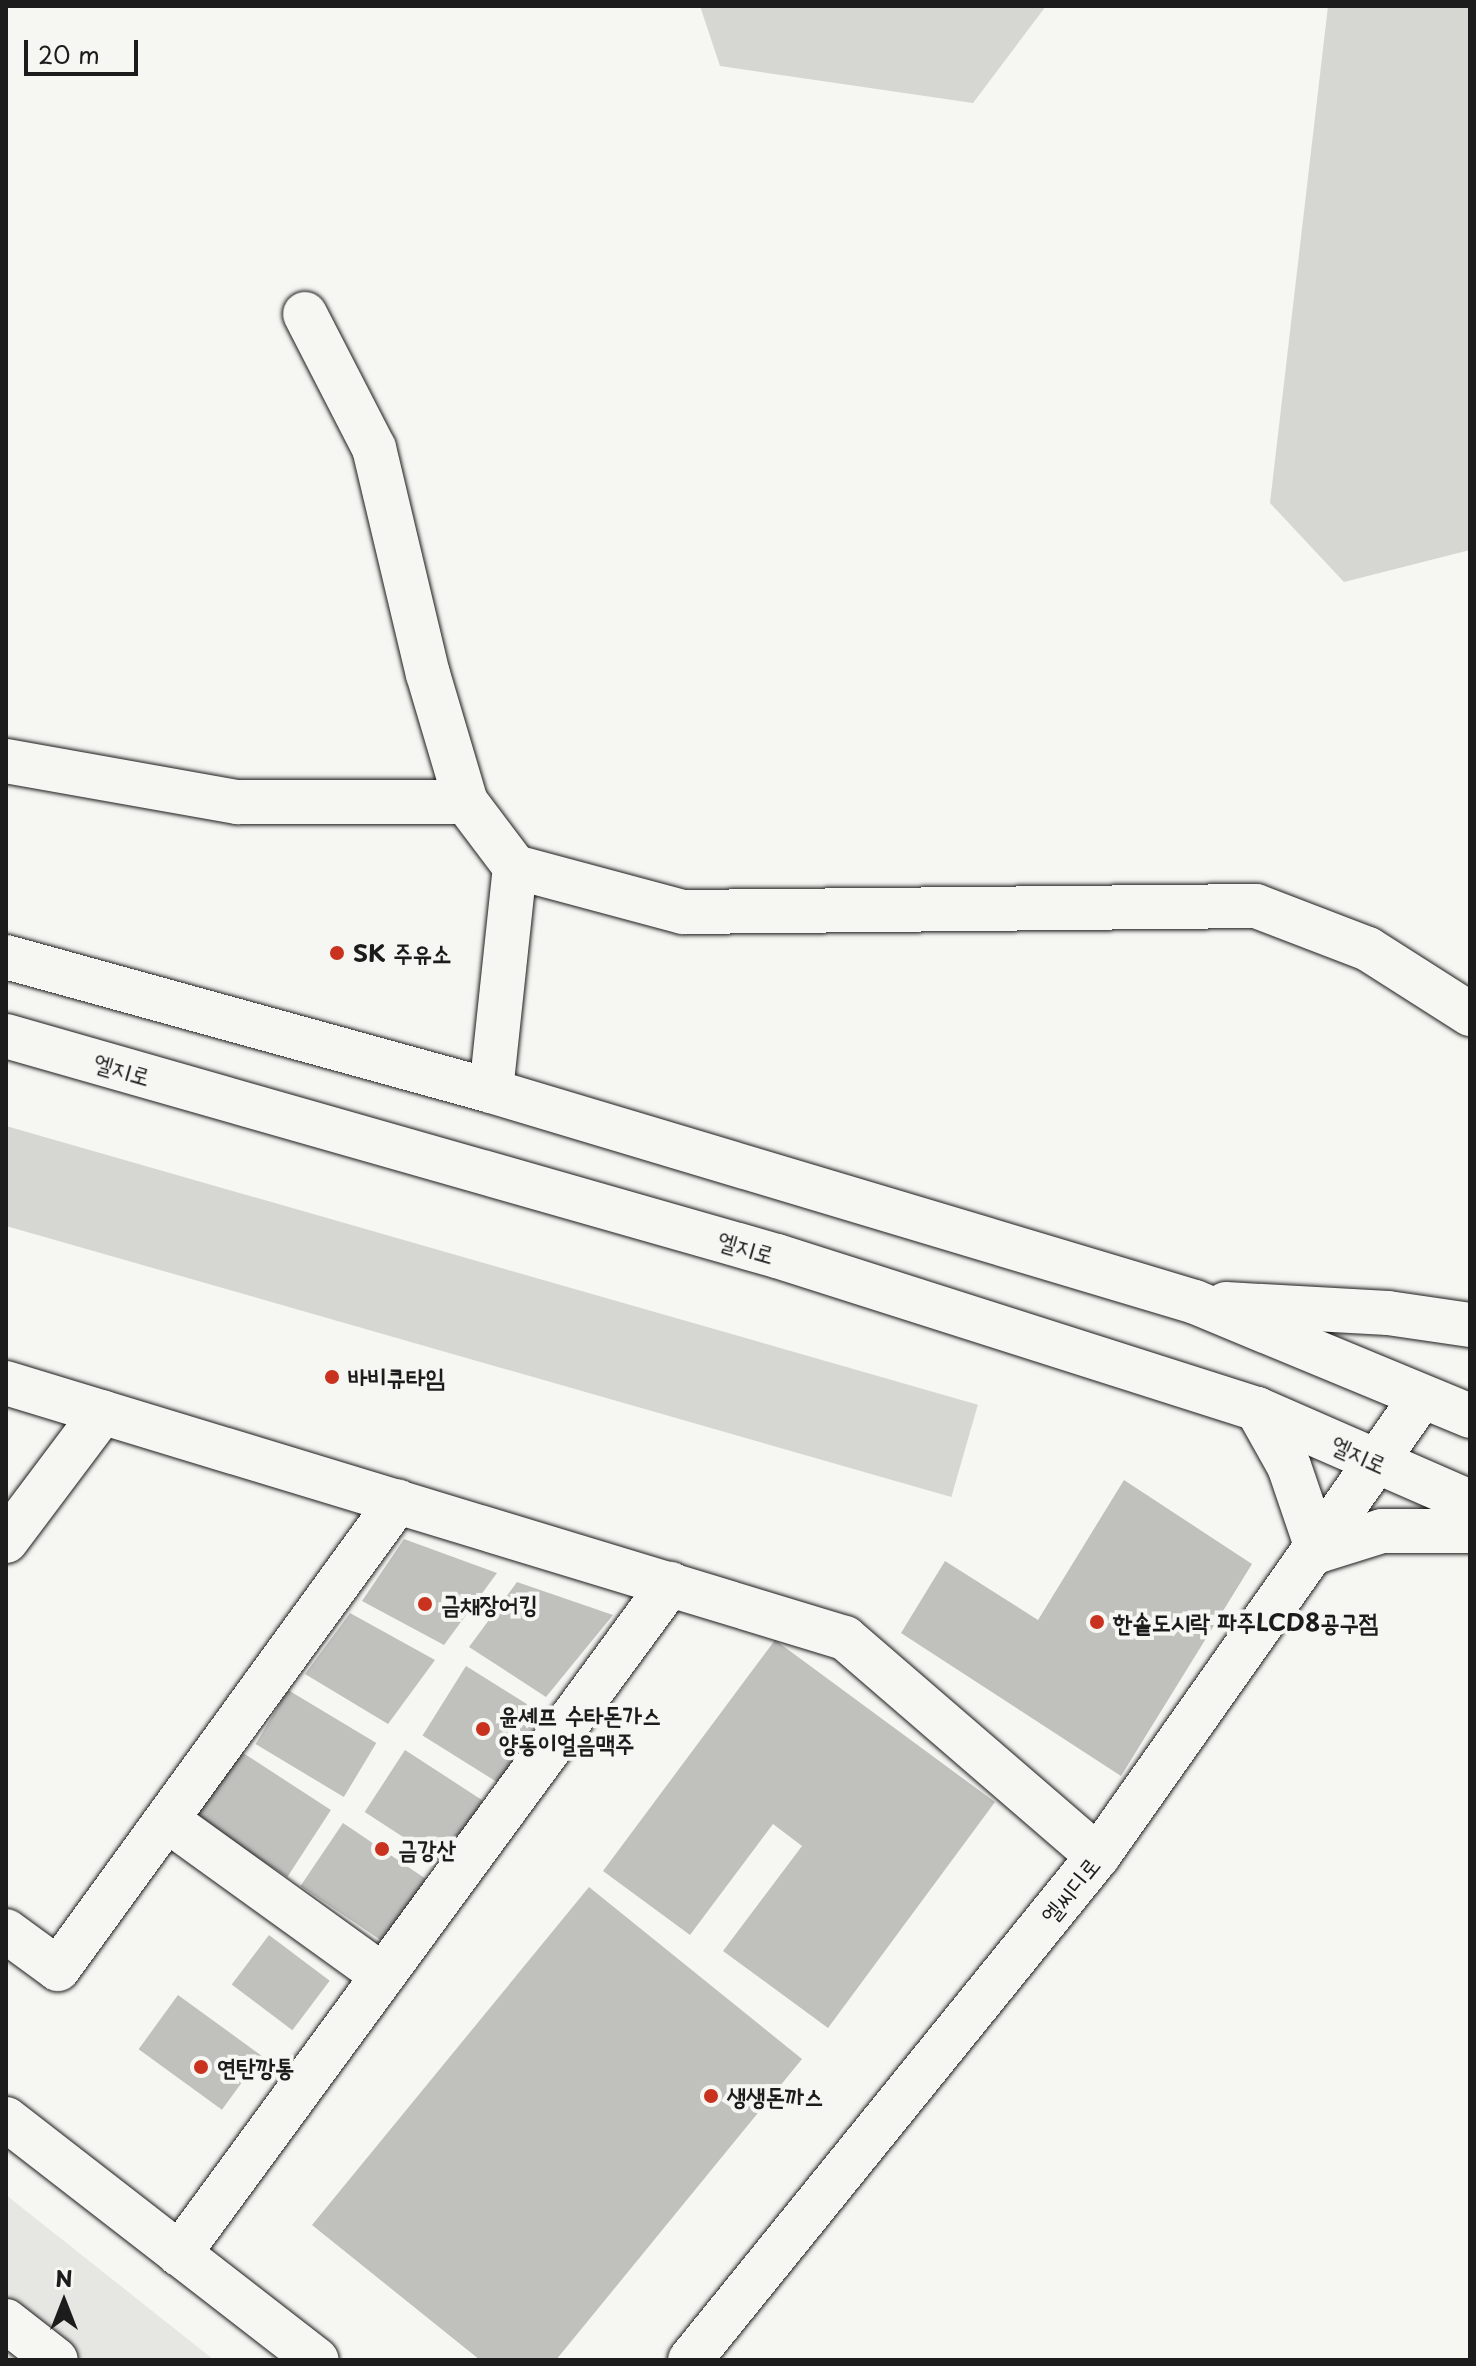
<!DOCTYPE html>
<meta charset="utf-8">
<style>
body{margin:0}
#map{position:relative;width:1476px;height:2366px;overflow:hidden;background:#f6f6f2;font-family:"Playpen Sans","Poor Story",sans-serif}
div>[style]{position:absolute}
.built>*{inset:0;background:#e6e6e2}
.green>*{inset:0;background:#d6d6d2;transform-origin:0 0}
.building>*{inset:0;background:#c0c0bd;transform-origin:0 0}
.roads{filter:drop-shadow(0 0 2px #1c1c1c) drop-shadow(0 0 2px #1c1c1c)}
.street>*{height:44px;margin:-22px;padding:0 22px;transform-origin:22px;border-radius:22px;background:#f6f6f2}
.secondary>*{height:44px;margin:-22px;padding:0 22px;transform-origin:22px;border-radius:22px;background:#f6f6f2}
.dots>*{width:22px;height:22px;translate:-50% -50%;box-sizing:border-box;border:4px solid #f6f6f2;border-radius:50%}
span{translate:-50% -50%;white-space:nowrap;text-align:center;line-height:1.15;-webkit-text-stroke:8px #f6f6f2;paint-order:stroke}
.poi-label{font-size:24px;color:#1c1c1c;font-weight:700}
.left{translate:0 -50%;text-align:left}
.street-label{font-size:24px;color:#1c1c1c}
.frame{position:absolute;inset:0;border:8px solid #1c1c1c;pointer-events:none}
.north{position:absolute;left:24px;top:2262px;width:80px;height:80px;-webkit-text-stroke:6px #f6f6f2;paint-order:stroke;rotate:0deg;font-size:22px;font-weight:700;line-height:32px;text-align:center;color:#1c1c1c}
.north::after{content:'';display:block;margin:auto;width:28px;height:36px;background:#1c1c1c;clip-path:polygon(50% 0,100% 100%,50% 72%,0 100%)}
.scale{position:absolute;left:24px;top:40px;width:114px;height:36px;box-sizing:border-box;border:4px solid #1c1c1c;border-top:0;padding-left:10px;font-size:24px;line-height:28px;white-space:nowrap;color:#1c1c1c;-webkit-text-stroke:6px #f6f6f2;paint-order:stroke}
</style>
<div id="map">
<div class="built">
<div style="clip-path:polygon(6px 2195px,214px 2360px,6px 2360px)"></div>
</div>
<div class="green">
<div style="clip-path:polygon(700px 6px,1046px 6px,973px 103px,720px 66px)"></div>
<div style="clip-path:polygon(1328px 6px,1470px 6px,1470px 550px,1344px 582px,1270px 503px)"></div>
<div style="left:6px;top:1126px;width:1011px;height:96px;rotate:16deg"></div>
</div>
<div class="building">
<div style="clip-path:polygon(1124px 1480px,1252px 1564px,1121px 1776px,901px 1633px,945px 1561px,1038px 1620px)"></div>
<div style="clip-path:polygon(404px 1539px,497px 1573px,444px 1645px,362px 1601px)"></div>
<div style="clip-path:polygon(517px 1582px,613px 1615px,546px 1697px,469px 1647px)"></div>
<div style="clip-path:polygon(350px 1613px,435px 1660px,388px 1724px,305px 1674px)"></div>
<div style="clip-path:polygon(775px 1640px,995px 1802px,828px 2028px,723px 1951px,802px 1846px,773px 1824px,690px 1935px,603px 1871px)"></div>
<div style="left:466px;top:1666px;width:92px;height:82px;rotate:32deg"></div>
<div style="left:288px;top:1690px;width:103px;height:63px;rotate:31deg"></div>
<div style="left:237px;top:1749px;width:112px;height:80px;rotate:33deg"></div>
<div style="left:405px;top:1750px;width:93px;height:74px;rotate:33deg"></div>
<div style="left:343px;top:1823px;width:101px;height:76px;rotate:34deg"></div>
<div style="clip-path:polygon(589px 1887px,802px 2059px,556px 2360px,480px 2360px,312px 2225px)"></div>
<div style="left:269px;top:1935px;width:76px;height:62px;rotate:37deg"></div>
<div style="left:178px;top:1995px;width:103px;height:67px;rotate:36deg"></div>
</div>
<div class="roads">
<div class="street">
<div style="left:305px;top:314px;width:151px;rotate:62.8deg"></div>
<div style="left:374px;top:448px;width:232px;rotate:76.6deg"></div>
<div style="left:428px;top:674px;width:134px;rotate:73.5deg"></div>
<div style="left:6px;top:761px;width:235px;rotate:10.1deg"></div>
<div style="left:237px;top:802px;width:229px"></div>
<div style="left:466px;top:802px;width:81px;rotate:53deg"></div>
<div style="left:515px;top:867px;width:174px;rotate:15deg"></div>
<div style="left:683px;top:912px;width:573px;rotate:-0.6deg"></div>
<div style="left:1256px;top:906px;width:120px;rotate:21deg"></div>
<div style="left:1368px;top:949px;width:121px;rotate:32.5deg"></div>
<div style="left:491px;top:1091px;width:225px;rotate:-83.9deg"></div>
<div style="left:6px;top:1383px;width:877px;rotate:16.91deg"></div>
<div style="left:845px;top:1638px;width:334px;rotate:40.8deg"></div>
<div style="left:6px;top:1541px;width:161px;rotate:-53.1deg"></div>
<div style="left:167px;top:1820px;width:266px;rotate:35.8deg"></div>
<div style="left:6px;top:1931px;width:64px;rotate:36.2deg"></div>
<div style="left:58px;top:1969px;width:578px;rotate:-54deg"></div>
<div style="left:6px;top:2119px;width:393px;rotate:37.8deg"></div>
<div style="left:179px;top:2254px;width:831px;rotate:-53.76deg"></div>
<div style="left:6px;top:2321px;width:63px;rotate:38deg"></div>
<div style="left:690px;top:2360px;width:648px;rotate:-51.01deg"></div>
<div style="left:1098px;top:1856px;width:560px;rotate:-54.81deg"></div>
</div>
<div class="secondary">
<div style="left:6px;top:957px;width:503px;rotate:15.44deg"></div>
<div style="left:491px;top:1091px;width:735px;rotate:16.68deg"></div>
<div style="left:1195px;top:1302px;width:298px;rotate:22.5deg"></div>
<div style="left:6px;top:1036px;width:802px;rotate:15.93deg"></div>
<div style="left:777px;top:1256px;width:504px;rotate:17.68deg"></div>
<div style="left:1257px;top:1409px;width:232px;rotate:23.6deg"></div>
<div style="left:1226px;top:1304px;width:162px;rotate:3.2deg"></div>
<div style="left:1388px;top:1313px;width:83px;rotate:8.3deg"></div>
<div style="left:1257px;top:1409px;width:65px;rotate:60.7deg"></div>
<div style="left:1289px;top:1466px;width:90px;rotate:71.2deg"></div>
<div style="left:1318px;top:1551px;width:67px;rotate:-17.4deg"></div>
<div style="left:1382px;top:1531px;width:88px"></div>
</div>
</div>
<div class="dots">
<div style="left:337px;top:953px;background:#c8321e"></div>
<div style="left:332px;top:1377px;background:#c8321e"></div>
<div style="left:425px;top:1604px;background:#c8321e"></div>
<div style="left:1097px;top:1622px;background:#c8321e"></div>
<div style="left:483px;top:1729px;background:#c8321e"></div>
<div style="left:382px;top:1849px;background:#c8321e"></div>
<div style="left:201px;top:2067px;background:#c8321e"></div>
<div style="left:711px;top:2096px;background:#c8321e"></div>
</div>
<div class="poi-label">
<span class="left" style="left:353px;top:953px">SK 주유소</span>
<span class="left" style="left:348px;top:1377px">바비큐타임</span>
<span class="left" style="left:441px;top:1604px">금채장어킹</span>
<span class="left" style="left:1113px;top:1622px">한솥도시락 파주LCD8공구점</span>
<span class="left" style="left:499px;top:1729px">윤셰프 수타돈가스<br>양동이얼음맥주</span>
<span class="left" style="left:398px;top:1849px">금강산</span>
<span class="left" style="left:217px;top:2067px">연탄깡통</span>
<span class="left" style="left:727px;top:2096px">생생돈까스</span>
</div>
<div class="street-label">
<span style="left:122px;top:1069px;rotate:16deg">엘지로</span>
<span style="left:746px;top:1247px;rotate:16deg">엘지로</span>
<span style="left:1359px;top:1454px;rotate:24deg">엘지로</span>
<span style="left:1070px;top:1890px;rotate:-51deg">엘씨디로</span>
</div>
<div class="frame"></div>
<div class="north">N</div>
<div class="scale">20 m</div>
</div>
